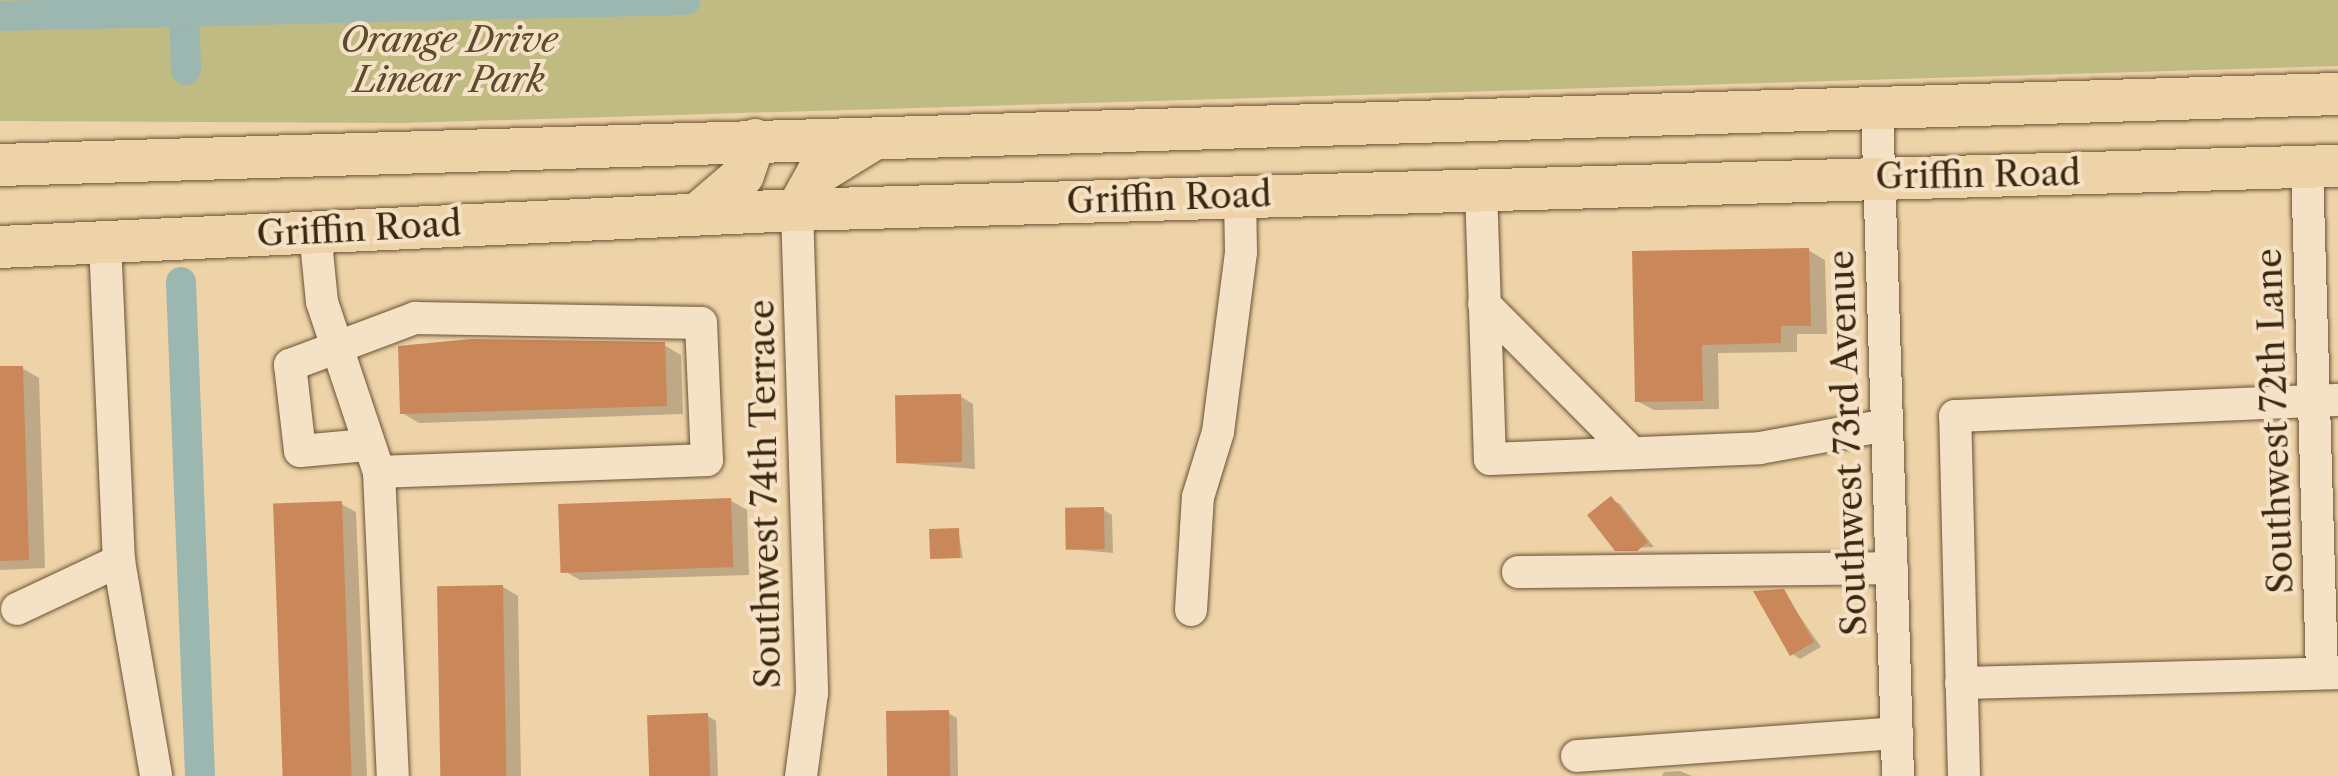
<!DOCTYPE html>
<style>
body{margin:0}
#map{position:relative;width:2338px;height:776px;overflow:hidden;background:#efd3a8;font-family:"Libre Caslon Text",serif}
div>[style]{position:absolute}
.green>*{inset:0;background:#c0ba83}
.shadow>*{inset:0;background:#0003}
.canal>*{height:30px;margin:-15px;padding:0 15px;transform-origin:15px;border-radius:15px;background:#9cb6b0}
.building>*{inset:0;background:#ca875a;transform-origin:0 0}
.roads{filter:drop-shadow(0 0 2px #685234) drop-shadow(0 0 2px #685234)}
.minor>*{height:32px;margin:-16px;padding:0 16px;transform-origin:16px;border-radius:16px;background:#f5e2c6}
.major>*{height:42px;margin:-21px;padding:0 21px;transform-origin:21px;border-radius:21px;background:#efd3a8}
span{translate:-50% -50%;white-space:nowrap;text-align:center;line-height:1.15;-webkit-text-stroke:8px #f5e2c6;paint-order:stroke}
.park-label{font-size:35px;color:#5c4c2b;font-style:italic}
.street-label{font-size:35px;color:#3b270e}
</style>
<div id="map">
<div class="green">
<div style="clip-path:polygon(0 0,2338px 0,2338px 66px,403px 123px,0 121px)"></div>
</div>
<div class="shadow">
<div style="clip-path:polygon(1808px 250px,1825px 260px,1827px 334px,1797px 334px,1797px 352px,1718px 353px,1719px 409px,1654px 410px,1637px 401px)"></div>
<div style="clip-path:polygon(664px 345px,681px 355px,683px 414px,419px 423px,402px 413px)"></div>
<div style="clip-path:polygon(22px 368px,39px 378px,45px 568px,0 570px,0 369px)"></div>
<div style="clip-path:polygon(960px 396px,973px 404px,975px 469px,900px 463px)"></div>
<div style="clip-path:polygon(1611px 499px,1620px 504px,1654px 547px,1617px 549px)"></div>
<div style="clip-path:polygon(730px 500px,747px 510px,749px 575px,580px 580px,563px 570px)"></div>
<div style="clip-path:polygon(341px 504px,356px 512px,367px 776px,290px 776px)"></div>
<div style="clip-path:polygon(1104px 510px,1112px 515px,1113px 553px,1069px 549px)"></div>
<div style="clip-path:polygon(958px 530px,963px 558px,932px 557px)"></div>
<div style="clip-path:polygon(503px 587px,518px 596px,521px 776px,442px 776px,440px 589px)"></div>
<div style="clip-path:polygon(1783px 592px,1821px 647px,1800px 659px,1792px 654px)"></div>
<div style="clip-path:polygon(948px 713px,957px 718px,958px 776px,889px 776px)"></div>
<div style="clip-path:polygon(708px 716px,716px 721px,718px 776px,652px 776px)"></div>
<div style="clip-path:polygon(1664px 772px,1680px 771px,1692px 776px,1662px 776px)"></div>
</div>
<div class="canal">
<div style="left:184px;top:11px;width:59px;rotate:88.1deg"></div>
<div style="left:0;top:16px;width:686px;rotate:-1.34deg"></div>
<div style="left:181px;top:282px;width:494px;rotate:87.8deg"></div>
</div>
<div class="building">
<div style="clip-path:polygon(1809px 248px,1811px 326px,1781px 326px,1781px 343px,1702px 345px,1703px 401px,1635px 402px,1632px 251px)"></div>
<div style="clip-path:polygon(471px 339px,665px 342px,667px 406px,400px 414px,398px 346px)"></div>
<div style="clip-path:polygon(0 366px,23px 366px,29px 560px,0 561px)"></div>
<div style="left:961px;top:394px;width:68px;height:66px;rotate:89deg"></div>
<div style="clip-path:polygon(1611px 496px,1648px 542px,1637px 551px,1615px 551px,1587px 515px)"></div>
<div style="left:731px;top:498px;width:69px;height:173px;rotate:88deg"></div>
<div style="left:342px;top:501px;width:275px;height:69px;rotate:88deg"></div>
<div style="left:1104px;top:507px;width:42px;height:39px;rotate:89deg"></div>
<div style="left:959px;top:528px;width:30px;height:30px;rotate:88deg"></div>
<div style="left:503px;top:585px;width:191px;height:66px;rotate:89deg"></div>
<div style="clip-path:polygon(1784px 589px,1814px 642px,1790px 656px,1753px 591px)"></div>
<div style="left:949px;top:710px;width:66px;height:63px;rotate:89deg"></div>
<div style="left:708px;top:713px;width:63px;height:61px;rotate:88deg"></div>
</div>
<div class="roads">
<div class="minor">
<div style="left:1877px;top:107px;width:669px;rotate:88.2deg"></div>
<div style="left:2307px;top:167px;width:506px;rotate:88.3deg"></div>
<div style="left:1481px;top:189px;width:270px;rotate:88.1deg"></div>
<div style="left:1490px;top:459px;width:270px;rotate:-2.3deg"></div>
<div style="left:1760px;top:448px;width:129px;rotate:-10.3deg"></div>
<div style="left:797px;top:210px;width:483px;rotate:88.2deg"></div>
<div style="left:812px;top:693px;width:84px;rotate:97.5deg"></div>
<div style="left:315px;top:231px;width:71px;rotate:84.4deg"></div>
<div style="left:322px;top:302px;width:179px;rotate:71.5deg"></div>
<div style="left:379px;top:472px;width:304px;rotate:87.4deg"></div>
<div style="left:105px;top:242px;width:319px;rotate:87.5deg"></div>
<div style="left:119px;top:561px;width:218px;rotate:80.2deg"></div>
<div style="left:1484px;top:304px;width:210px;rotate:45.2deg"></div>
<div style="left:367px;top:445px;width:67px;rotate:174.9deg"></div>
<div style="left:300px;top:451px;width:87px;rotate:-96.6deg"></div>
<div style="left:290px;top:365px;width:134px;rotate:-20.6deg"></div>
<div style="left:415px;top:318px;width:286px;rotate:1deg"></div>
<div style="left:701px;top:323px;width:137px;rotate:87.5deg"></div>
<div style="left:707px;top:460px;width:328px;rotate:177.9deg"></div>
<div style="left:1518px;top:572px;width:374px;rotate:-0.6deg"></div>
<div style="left:17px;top:609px;width:113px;rotate:-25.2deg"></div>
<div style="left:1191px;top:610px;width:113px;rotate:-86.5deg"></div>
<div style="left:1198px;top:497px;width:68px;rotate:-72.9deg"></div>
<div style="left:1218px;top:432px;width:181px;rotate:-82.7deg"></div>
<div style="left:1241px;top:252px;width:57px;rotate:-91deg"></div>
<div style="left:1961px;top:683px;width:377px;rotate:-1.5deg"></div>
<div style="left:1577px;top:756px;width:321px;rotate:-4.1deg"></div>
<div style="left:1964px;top:776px;width:360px;rotate:-91.4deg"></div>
<div style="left:1955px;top:416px;width:383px;rotate:-2.4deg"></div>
</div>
<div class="major">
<div style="left:0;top:165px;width:2339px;rotate:-1.74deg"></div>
<div style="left:797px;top:210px;width:41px;rotate:-60.9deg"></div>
<div style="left:817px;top:174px;width:67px;rotate:-31.6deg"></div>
<div style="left:699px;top:213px;width:58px;rotate:-40.8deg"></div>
<div style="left:743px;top:175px;width:37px;rotate:-71deg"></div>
<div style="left:0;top:247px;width:798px;rotate:-2.66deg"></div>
<div style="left:797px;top:210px;width:1542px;rotate:-1.64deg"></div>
</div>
</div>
<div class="park-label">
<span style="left:449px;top:60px">Orange Drive<br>Linear Park</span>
</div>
<div class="street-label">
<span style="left:1978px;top:175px;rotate:-1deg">Griffin Road</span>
<span style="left:1169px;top:198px;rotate:-2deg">Griffin Road</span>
<span style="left:359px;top:229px;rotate:-3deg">Griffin Road</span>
<span style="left:2275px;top:421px;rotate:-92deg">Southwest 72th Lane</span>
<span style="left:1848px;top:443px;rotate:-92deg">Southwest 73rd Avenue</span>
<span style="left:765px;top:494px;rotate:-91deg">Southwest 74th Terrace</span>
</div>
</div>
